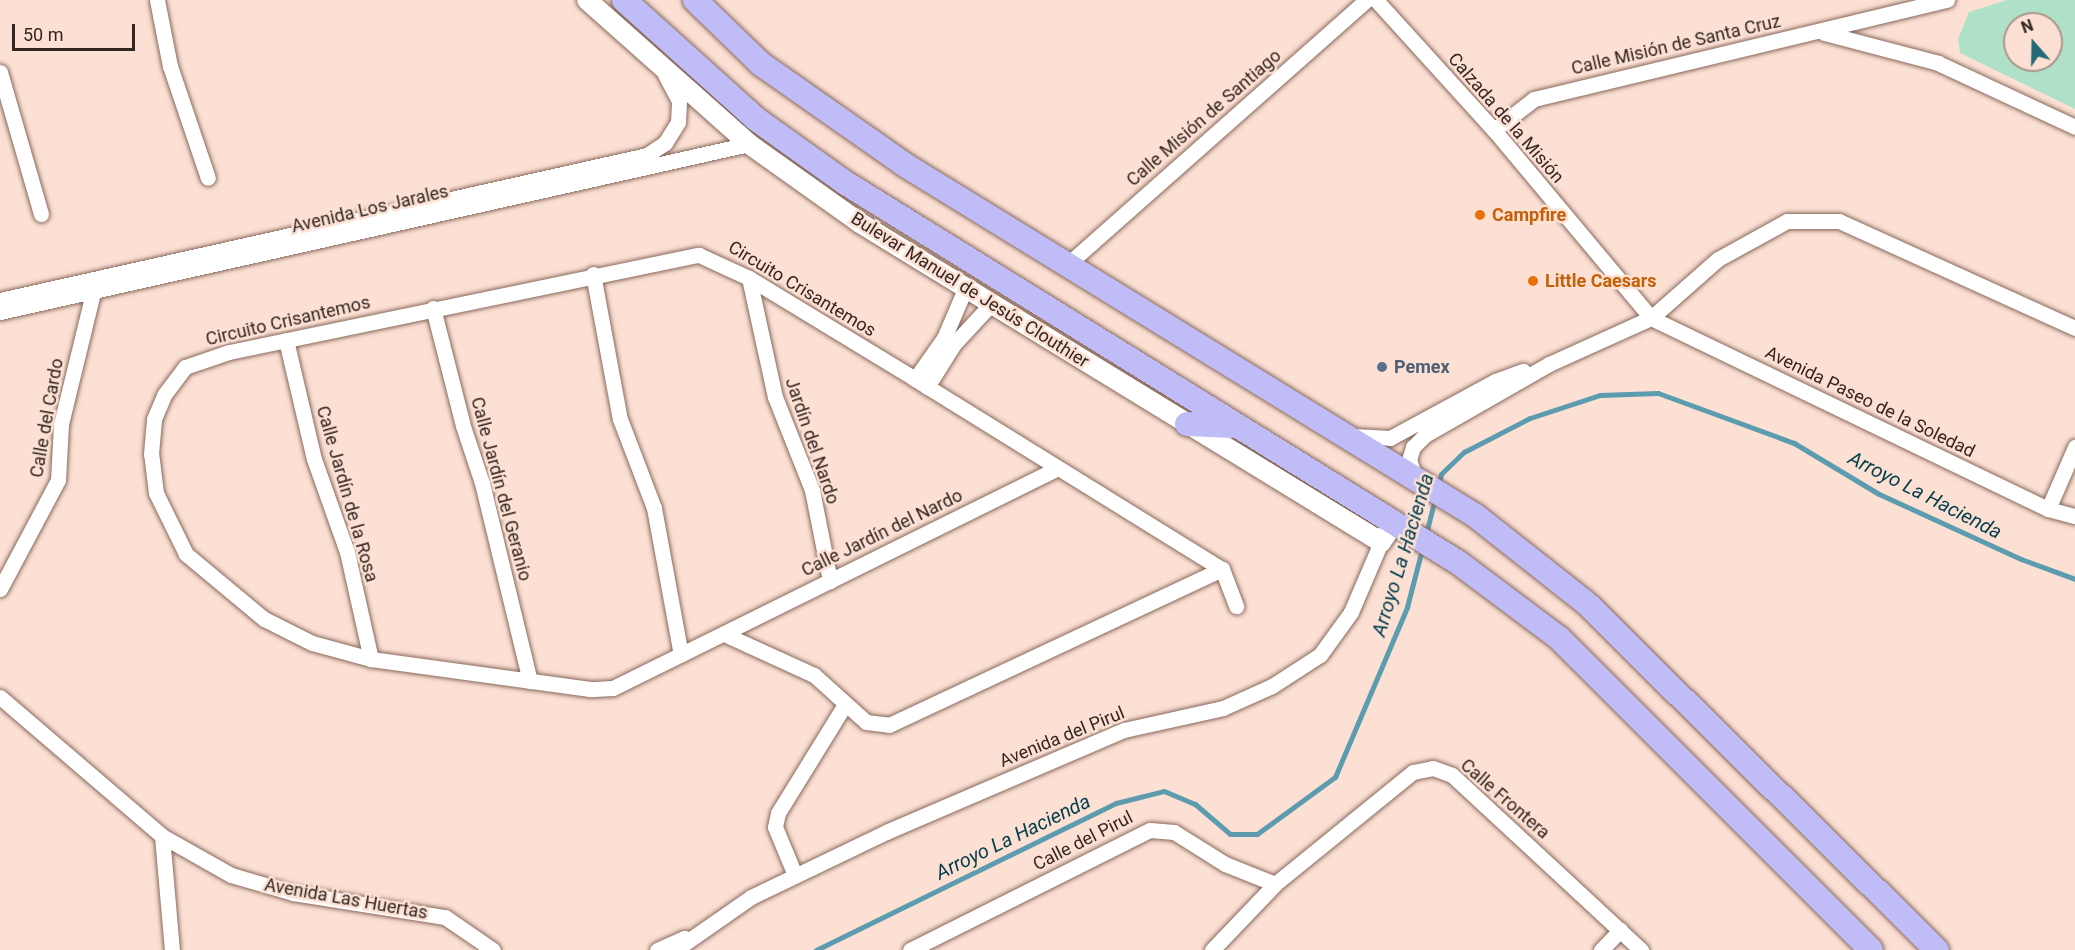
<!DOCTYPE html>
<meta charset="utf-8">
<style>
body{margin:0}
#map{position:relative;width:2075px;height:950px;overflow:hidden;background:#fce0d4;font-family:Roboto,sans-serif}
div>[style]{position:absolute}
.green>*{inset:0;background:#afe1c8}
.stream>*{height:5px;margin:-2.5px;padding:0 2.5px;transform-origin:2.5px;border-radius:2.5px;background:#5d9caf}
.roads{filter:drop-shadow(0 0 2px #88695c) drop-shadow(0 0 2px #88695c)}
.minor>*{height:15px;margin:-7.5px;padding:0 7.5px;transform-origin:7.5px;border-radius:7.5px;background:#fff}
.tertiary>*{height:20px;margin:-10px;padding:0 10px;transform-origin:10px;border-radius:10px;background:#fff}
.primary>*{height:24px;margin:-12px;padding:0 12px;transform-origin:12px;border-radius:12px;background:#bfbcf8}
.dots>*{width:16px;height:16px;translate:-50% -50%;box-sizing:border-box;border:3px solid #fce0d4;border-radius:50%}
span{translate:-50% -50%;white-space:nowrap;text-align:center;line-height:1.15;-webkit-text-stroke:5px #fce0d4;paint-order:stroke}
.street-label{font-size:18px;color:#332621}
.food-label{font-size:18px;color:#c56008;font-weight:700}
.left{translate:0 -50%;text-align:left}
.service-label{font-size:18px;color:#4e5e75;font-weight:700}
.water-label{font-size:20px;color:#013e4c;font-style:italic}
.north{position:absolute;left:2003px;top:12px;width:60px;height:60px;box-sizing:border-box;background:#fce0d4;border:2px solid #ac968c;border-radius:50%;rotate:340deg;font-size:16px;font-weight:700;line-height:24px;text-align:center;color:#332621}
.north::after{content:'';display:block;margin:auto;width:21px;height:27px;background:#226b76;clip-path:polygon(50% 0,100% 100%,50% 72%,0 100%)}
.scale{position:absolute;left:12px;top:24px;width:123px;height:27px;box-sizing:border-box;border:3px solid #332621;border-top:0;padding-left:8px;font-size:18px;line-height:21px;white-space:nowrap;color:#332621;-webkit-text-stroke:4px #fce0d4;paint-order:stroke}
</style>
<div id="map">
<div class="green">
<div style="clip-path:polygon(evenodd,2007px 0,2075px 0,2075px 109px,1960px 53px,1958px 39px,1969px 12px,2007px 0,2015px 24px,2051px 24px,2051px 60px,2015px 60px,2015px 24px)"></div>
</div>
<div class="stream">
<div style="left:1439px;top:485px;width:11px;rotate:-80deg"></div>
<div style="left:1441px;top:474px;width:32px;rotate:-44deg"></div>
<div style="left:1464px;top:452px;width:74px;rotate:-27.3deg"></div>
<div style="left:1530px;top:418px;width:74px;rotate:-18.2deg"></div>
<div style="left:1600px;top:395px;width:58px;rotate:-2deg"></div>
<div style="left:1658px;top:393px;width:145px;rotate:20.2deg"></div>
<div style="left:1794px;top:443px;width:99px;rotate:31deg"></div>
<div style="left:1879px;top:494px;width:156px;rotate:24.6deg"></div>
<div style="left:2021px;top:559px;width:58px;rotate:20.3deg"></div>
<div style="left:1426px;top:534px;width:36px;rotate:-76deg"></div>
<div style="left:816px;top:950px;width:334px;rotate:-26.1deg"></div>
<div style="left:1116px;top:803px;width:49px;rotate:-14deg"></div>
<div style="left:1164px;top:791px;width:34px;rotate:23deg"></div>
<div style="left:1195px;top:804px;width:46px;rotate:40.6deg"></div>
<div style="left:1230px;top:834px;width:27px"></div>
<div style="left:1257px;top:834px;width:97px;rotate:-36.2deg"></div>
<div style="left:1335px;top:777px;width:185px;rotate:-67deg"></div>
<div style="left:1407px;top:607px;width:60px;rotate:-75.5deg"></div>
</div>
<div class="roads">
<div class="minor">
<div style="left:157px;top:0;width:67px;rotate:78.9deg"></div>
<div style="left:170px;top:66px;width:118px;rotate:71.3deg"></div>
<div style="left:1376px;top:0;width:176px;rotate:47.8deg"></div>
<div style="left:1494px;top:130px;width:245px;rotate:50.1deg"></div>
<div style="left:1651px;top:318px;width:441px;rotate:25.7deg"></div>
<div style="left:2048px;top:509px;width:28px;rotate:15deg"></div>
<div style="left:1824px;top:33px;width:118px;rotate:14.7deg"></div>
<div style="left:1938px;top:63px;width:151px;rotate:25deg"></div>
<div style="left:0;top:72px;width:148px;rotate:73.9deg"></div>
<div style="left:1494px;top:130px;width:51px;rotate:-37.8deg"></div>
<div style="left:1534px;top:99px;width:425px;rotate:-13.5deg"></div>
<div style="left:1067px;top:265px;width:400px;rotate:-41.5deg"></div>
<div style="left:593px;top:274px;width:147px;rotate:79.5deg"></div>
<div style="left:620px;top:419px;width:95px;rotate:69.1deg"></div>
<div style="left:654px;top:508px;width:149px;rotate:79.6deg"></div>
<div style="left:749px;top:278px;width:122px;rotate:77.7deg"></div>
<div style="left:775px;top:397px;width:100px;rotate:68.3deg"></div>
<div style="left:812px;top:490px;width:93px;rotate:78.8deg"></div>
<div style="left:0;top:300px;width:663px;rotate:-12.63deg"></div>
<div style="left:647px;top:155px;width:22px;rotate:-34deg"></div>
<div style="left:665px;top:143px;width:25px;rotate:-58deg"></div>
<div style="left:678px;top:122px;width:21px;rotate:-87deg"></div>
<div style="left:679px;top:101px;width:30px;rotate:-118deg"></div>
<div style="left:433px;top:308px;width:122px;rotate:75.7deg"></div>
<div style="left:463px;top:426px;width:60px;rotate:71.6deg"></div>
<div style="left:482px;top:483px;width:204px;rotate:76.4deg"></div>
<div style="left:0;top:312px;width:768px;rotate:-12.64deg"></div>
<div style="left:286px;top:340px;width:122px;rotate:76.8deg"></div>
<div style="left:314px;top:459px;width:99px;rotate:70.5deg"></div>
<div style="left:347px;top:552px;width:110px;rotate:77.4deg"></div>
<div style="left:915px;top:379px;width:50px;rotate:-54.7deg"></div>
<div style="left:944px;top:338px;width:53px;rotate:-66.8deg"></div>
<div style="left:927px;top:387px;width:51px;rotate:-57.9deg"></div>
<div style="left:954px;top:344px;width:54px;rotate:-47.2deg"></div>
<div style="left:1354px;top:436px;width:36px;rotate:3deg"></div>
<div style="left:1390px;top:438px;width:119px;rotate:-28.5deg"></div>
<div style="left:1495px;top:381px;width:30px;rotate:-20deg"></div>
<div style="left:1058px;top:468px;width:497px;rotate:153.7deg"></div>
<div style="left:612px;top:688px;width:22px;rotate:177deg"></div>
<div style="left:590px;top:689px;width:221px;rotate:-172.2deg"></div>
<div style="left:371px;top:659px;width:61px;rotate:-164.8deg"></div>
<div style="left:312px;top:643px;width:54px;rotate:-153.4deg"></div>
<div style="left:264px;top:619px;width:102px;rotate:-140.2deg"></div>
<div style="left:186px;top:554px;width:68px;rotate:-116.2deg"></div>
<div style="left:156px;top:493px;width:39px;rotate:-97deg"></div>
<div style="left:151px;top:454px;width:35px;rotate:-85deg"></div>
<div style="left:154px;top:419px;width:26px;rotate:-67deg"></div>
<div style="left:164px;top:395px;width:35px;rotate:-53deg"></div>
<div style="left:185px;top:367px;width:46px;rotate:-18.8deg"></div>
<div style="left:229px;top:352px;width:480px;rotate:-11.7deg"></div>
<div style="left:699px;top:255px;width:55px;rotate:24.7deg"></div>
<div style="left:749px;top:278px;width:194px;rotate:31.3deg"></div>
<div style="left:915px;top:379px;width:361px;rotate:31.8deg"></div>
<div style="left:1222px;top:569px;width:40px;rotate:69deg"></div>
<div style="left:1415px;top:478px;width:19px;rotate:-108deg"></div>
<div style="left:1409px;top:460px;width:14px;rotate:-73deg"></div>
<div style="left:1413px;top:447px;width:17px;rotate:-45deg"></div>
<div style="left:1425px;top:435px;width:143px;rotate:-29.8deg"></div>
<div style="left:1549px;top:364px;width:112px;rotate:-24.3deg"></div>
<div style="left:1651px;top:318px;width:89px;rotate:-41.4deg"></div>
<div style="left:1718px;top:259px;width:79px;rotate:-28.8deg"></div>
<div style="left:1787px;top:221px;width:52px"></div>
<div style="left:1839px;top:221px;width:259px;rotate:24.4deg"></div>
<div style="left:2048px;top:509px;width:68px;rotate:-66.5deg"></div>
<div style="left:0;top:589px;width:123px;rotate:-62deg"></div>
<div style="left:58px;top:480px;width:56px;rotate:-86.9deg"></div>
<div style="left:61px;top:424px;width:143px;rotate:-76.3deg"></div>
<div style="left:724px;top:634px;width:99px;rotate:24.5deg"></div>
<div style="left:814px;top:675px;width:70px;rotate:42.1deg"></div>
<div style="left:866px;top:722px;width:23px;rotate:7deg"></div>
<div style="left:889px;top:725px;width:368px;rotate:-25.1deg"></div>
<div style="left:0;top:697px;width:213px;rotate:40.6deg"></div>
<div style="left:162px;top:836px;width:79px;rotate:29.5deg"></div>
<div style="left:231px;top:875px;width:65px;rotate:16.2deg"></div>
<div style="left:293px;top:893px;width:154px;rotate:9deg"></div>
<div style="left:445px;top:917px;width:58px;rotate:34.5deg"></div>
<div style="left:162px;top:836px;width:114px;rotate:85deg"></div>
<div style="left:795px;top:875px;width:52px;rotate:-112.6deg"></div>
<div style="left:775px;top:827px;width:14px;rotate:-78deg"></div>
<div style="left:778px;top:813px;width:126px;rotate:-58.3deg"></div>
<div style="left:657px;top:950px;width:30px;rotate:-24deg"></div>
<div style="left:675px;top:950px;width:93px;rotate:-34.9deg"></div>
<div style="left:751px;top:897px;width:150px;rotate:-25.7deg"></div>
<div style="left:886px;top:832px;width:259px;rotate:-23.2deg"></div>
<div style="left:1124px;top:730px;width:101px;rotate:-12.5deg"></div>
<div style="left:1223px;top:708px;width:54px;rotate:-24.2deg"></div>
<div style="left:1272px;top:686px;width:57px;rotate:-32.9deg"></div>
<div style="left:1320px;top:655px;width:53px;rotate:-54.2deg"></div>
<div style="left:1351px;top:612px;width:76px;rotate:-66.8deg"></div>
<div style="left:910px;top:950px;width:268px;rotate:-26.6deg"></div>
<div style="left:1150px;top:830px;width:24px;rotate:5deg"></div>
<div style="left:1174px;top:832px;width:60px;rotate:32.1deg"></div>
<div style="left:1225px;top:864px;width:54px;rotate:21.8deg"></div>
<div style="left:1212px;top:950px;width:91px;rotate:-46.3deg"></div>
<div style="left:1275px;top:884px;width:178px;rotate:-39.1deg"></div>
<div style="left:1413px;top:772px;width:20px;rotate:-11deg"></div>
<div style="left:1433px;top:768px;width:20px;rotate:20deg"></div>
<div style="left:1452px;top:775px;width:258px;rotate:42.8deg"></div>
<div style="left:1601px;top:950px;width:28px;rotate:-46deg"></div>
</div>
<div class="tertiary">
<div style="left:587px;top:0;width:217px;rotate:41.6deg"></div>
<div style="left:749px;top:144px;width:136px;rotate:35.4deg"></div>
<div style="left:860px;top:223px;width:611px;rotate:31.48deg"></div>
<div style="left:1381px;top:542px;width:21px;rotate:-55deg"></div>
</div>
<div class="primary">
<div style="left:624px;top:0;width:178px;rotate:42deg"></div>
<div style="left:756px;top:119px;width:108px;rotate:35.6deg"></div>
<div style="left:844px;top:182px;width:723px;rotate:31.78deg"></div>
<div style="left:1459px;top:563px;width:125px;rotate:36.9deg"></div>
<div style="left:1559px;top:638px;width:441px;rotate:45deg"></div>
<div style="left:695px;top:0;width:92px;rotate:44.1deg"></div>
<div style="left:761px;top:64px;width:176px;rotate:35deg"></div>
<div style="left:905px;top:165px;width:670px;rotate:31.58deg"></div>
<div style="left:1476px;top:516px;width:139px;rotate:38.3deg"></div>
<div style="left:1585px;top:602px;width:495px;rotate:44.7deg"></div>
<div style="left:1187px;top:424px;width:45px;rotate:2.5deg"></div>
</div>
</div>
<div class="dots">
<div style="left:1480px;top:215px;background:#e8710a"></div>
<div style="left:1533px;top:281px;background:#e8710a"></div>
<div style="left:1382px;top:367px;background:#5c6f8a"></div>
</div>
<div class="street-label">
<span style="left:1676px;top:45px;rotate:-13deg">Calle Misión de Santa Cruz</span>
<span style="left:1204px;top:118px;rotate:-41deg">Calle Misión de Santiago</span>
<span style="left:1506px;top:118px;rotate:49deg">Calzada de la Misión</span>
<span style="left:370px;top:209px;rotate:-13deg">Avenida Los Jarales</span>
<span style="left:802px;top:289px;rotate:31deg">Circuito Crisantemos</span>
<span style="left:970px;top:290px;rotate:32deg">Bulevar Manuel de Jesús Clouthier</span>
<span style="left:288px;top:321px;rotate:-13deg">Circuito Crisantemos</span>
<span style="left:1870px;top:402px;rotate:26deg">Avenida Paseo de la Soledad</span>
<span style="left:47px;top:418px;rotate:-80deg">Calle del Cardo</span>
<span style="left:812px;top:441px;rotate:71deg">Jardín del Nardo</span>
<span style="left:501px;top:489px;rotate:75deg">Calle Jardín del Geranio</span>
<span style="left:347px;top:494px;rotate:74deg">Calle Jardín de la Rosa</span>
<span style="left:882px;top:533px;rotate:-26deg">Calle Jardín del Nardo</span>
<span style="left:1062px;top:737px;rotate:-22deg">Avenida del Pirul</span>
<span style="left:1505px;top:799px;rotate:41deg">Calle Frontera</span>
<span style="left:1083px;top:841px;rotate:-27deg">Calle del Pirul</span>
<span style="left:346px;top:899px;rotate:10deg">Avenida Las Huertas</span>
</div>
<div class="food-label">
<span class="left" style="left:1492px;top:215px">Campfire</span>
<span class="left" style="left:1545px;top:281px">Little Caesars</span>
</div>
<div class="service-label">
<span class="left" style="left:1394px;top:367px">Pemex</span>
</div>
<div class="water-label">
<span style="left:1925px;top:495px;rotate:27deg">Arroyo La Hacienda</span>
<span style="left:1403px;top:555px;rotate:-73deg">Arroyo La Hacienda</span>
<span style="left:1013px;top:837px;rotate:-26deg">Arroyo La Hacienda</span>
</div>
<div class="north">N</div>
<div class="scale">50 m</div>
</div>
